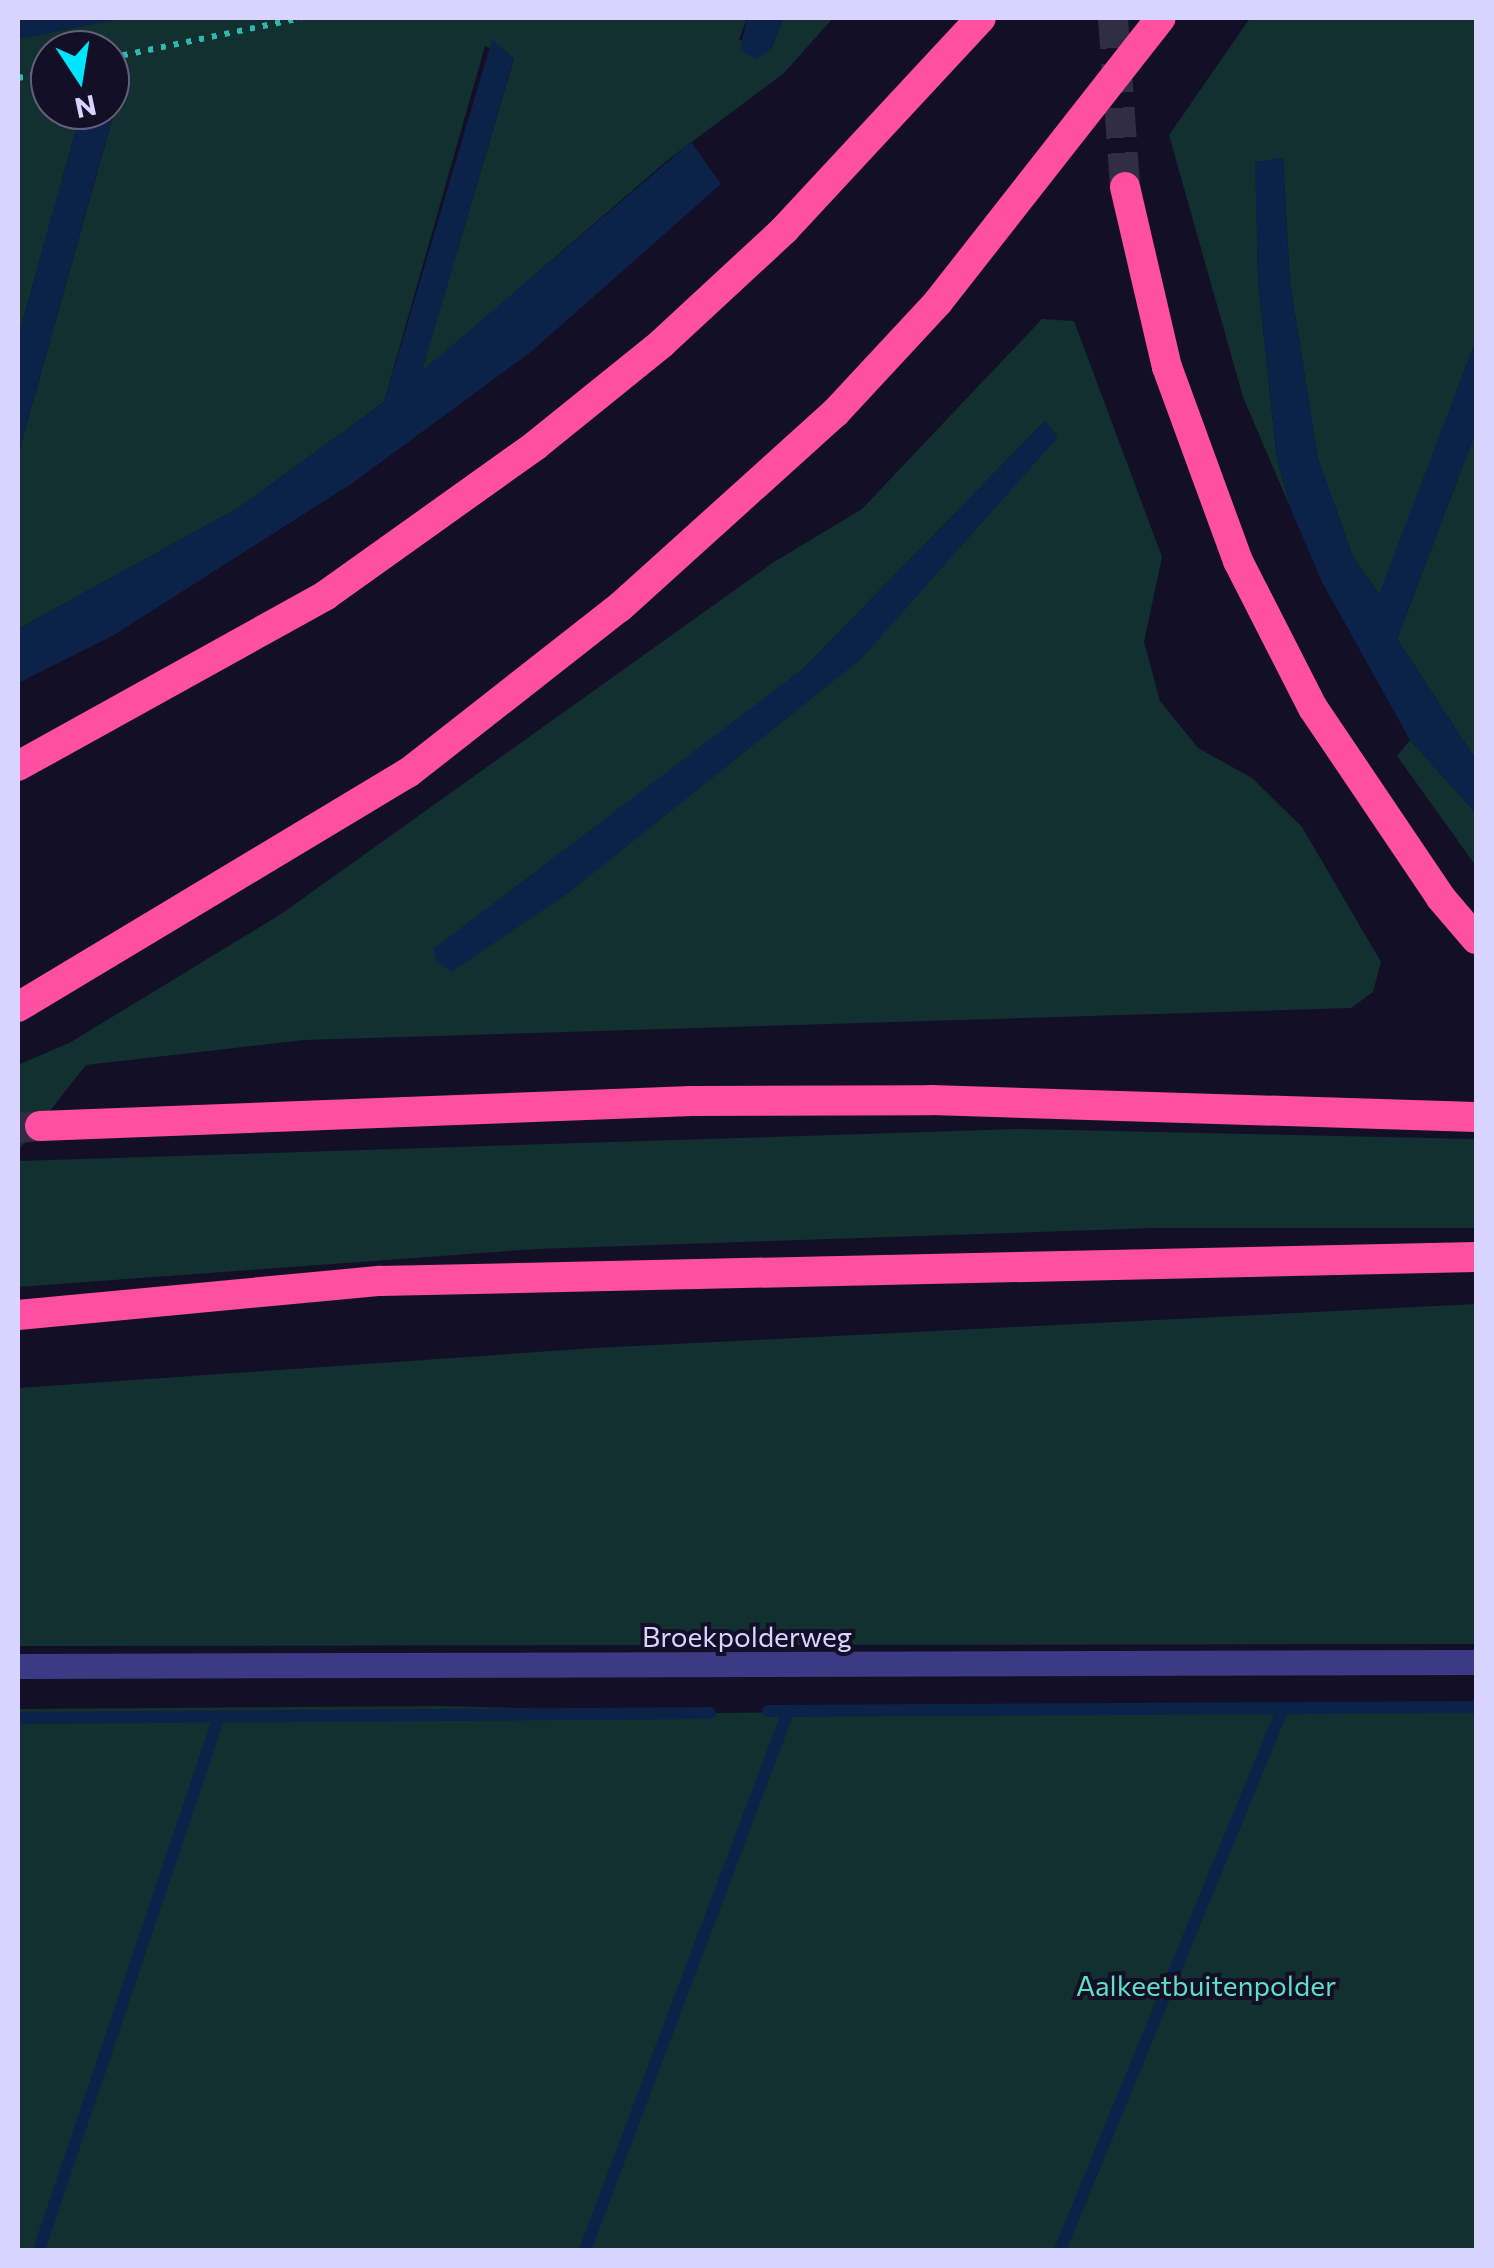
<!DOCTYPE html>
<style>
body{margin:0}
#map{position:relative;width:1494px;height:2268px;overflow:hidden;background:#130f26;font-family:Commissioner,sans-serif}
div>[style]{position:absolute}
.green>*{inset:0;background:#12302f}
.water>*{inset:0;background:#0c2248}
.stream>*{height:12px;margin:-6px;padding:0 6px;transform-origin:6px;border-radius:6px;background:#0c2248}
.highway-tunnel>*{height:30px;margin-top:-15px;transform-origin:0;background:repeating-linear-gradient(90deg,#312d47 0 30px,transparent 0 45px)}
.path>*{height:6px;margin-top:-3px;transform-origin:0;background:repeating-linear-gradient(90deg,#2fb8b0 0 5px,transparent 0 13px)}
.street>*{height:25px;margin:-12.5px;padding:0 12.5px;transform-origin:12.5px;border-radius:12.5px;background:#3d3a85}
.highway>*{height:30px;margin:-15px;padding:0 15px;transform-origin:15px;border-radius:15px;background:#ff4fa3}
span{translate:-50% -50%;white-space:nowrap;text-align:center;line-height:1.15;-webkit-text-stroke:8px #130f26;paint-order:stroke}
.street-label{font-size:28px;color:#d9d4ff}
.park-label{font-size:28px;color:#5fe0c0}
.frame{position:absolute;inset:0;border:20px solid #d9d4ff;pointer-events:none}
.north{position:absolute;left:30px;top:30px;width:100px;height:100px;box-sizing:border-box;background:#130f26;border:2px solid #625e7d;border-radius:50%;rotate:168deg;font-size:28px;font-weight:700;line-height:40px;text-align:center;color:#d9d4ff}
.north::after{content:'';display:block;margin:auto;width:35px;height:45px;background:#00e5ff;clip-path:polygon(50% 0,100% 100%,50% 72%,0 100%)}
</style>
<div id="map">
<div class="green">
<div style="clip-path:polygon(evenodd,123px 18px,747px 18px,739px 40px,771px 49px,783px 18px,833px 18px,784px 73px,669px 159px,421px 373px,514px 59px,485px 46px,384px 402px,240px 507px,18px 629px,18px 455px,113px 116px,79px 119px,18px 338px,18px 39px,123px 18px,50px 50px,110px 50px,110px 110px,50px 110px,50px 50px)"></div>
<div style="clip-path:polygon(1250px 18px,1476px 18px,1476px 340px,1380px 595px,1353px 557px,1318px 459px,1290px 283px,1283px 158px,1256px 162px,1258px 282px,1277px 459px,1290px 507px,1243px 397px,1169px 135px)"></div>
<div style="clip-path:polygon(evenodd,1042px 319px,1074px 321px,1162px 557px,1144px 642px,1160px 701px,1198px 748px,1252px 778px,1302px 827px,1381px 962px,1373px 992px,1351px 1008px,304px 1040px,86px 1065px,18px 1151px,18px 1065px,71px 1042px,281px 914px,774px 562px,862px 509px,1042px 319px,1045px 421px,1057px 437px,567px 894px,623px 810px,804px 668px,1045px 421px)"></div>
<div style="clip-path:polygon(1476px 431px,1476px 760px,1397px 639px)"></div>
<div style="clip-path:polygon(1410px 740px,1476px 813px,1476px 866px,1397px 756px)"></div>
<div style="clip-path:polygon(1021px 1129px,1476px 1139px,1476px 1228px,1154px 1228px,537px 1249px,18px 1287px,18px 1161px)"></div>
<div style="clip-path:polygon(1476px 1304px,1476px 1644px,18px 1646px,18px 1388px,595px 1348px)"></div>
<div style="clip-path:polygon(442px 1706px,710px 1713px,1476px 1707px,1476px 2250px,18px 2250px,18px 1709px)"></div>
</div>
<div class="water">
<div style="clip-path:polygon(18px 18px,123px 18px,18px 39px)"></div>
<div style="clip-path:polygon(747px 18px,783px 18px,771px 49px,756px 59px,740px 50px)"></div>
<div style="clip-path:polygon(492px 40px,514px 58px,422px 371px,691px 142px,721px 184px,532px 351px,354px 482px,114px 635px,18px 683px,18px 629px,240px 507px,384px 402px)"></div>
<div style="clip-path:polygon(113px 115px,18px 455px,18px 338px,79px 118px)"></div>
<div style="clip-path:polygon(1283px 158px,1290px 283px,1318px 459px,1353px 557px,1379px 594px,1476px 340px,1476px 431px,1397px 639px,1476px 760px,1476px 813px,1410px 740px,1322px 582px,1290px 507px,1277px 459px,1258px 282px,1255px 162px)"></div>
<div style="clip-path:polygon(1045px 421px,1058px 437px,861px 659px,567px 894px,451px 972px,436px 961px,433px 949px,804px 668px)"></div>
</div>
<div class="stream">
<div style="left:768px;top:1711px;width:708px;rotate:-0.32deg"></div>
<div style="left:18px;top:1718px;width:692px;rotate:-0.41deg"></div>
<div style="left:39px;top:2250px;width:563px;rotate:-71.34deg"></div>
<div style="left:585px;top:2250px;width:575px;rotate:-69.33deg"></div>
<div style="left:1060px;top:2250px;width:586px;rotate:-67.64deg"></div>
</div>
<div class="highway-tunnel">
<div style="left:1113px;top:18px;width:169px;rotate:85.9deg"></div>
<div style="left:18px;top:1128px;width:22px;rotate:-5deg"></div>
</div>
<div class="path">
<div style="left:110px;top:58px;width:195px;rotate:-11.8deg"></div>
<div style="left:18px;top:78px;width:33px;rotate:-12deg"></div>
</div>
<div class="street">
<div style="left:18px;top:1666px;width:1458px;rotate:-0.16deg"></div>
</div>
<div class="highway">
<div style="left:1125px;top:187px;width:185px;rotate:76.9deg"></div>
<div style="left:1167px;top:367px;width:207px;rotate:69.9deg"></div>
<div style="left:1238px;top:561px;width:165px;rotate:63deg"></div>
<div style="left:1313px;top:708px;width:229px;rotate:56deg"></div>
<div style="left:1441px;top:898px;width:54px;rotate:49.5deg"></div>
<div style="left:18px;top:766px;width:352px;rotate:-29deg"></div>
<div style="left:326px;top:595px;width:258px;rotate:-35.5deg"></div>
<div style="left:536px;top:445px;width:161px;rotate:-38.9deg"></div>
<div style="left:661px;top:344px;width:168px;rotate:-42.8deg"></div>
<div style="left:784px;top:230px;width:289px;rotate:-47.1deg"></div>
<div style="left:18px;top:1007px;width:455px;rotate:-31deg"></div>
<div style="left:408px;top:773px;width:269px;rotate:-38.1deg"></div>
<div style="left:620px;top:607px;width:290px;rotate:-42.1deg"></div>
<div style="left:835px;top:413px;width:151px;rotate:-47.1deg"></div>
<div style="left:938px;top:302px;width:361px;rotate:-51.9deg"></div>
<div style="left:40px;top:1126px;width:652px;rotate:-2.2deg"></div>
<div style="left:692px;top:1101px;width:239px;rotate:-0.2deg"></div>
<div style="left:931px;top:1100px;width:545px;rotate:1.79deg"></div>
<div style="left:18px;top:1315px;width:364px;rotate:-5.4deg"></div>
<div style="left:380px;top:1281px;width:1096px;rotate:-1.25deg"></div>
</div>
<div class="street-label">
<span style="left:747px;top:1636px">Broekpolderweg</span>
</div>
<div class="park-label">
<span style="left:1206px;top:1985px">Aalkeetbuitenpolder</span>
</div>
<div class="frame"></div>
<div class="north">N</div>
</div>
